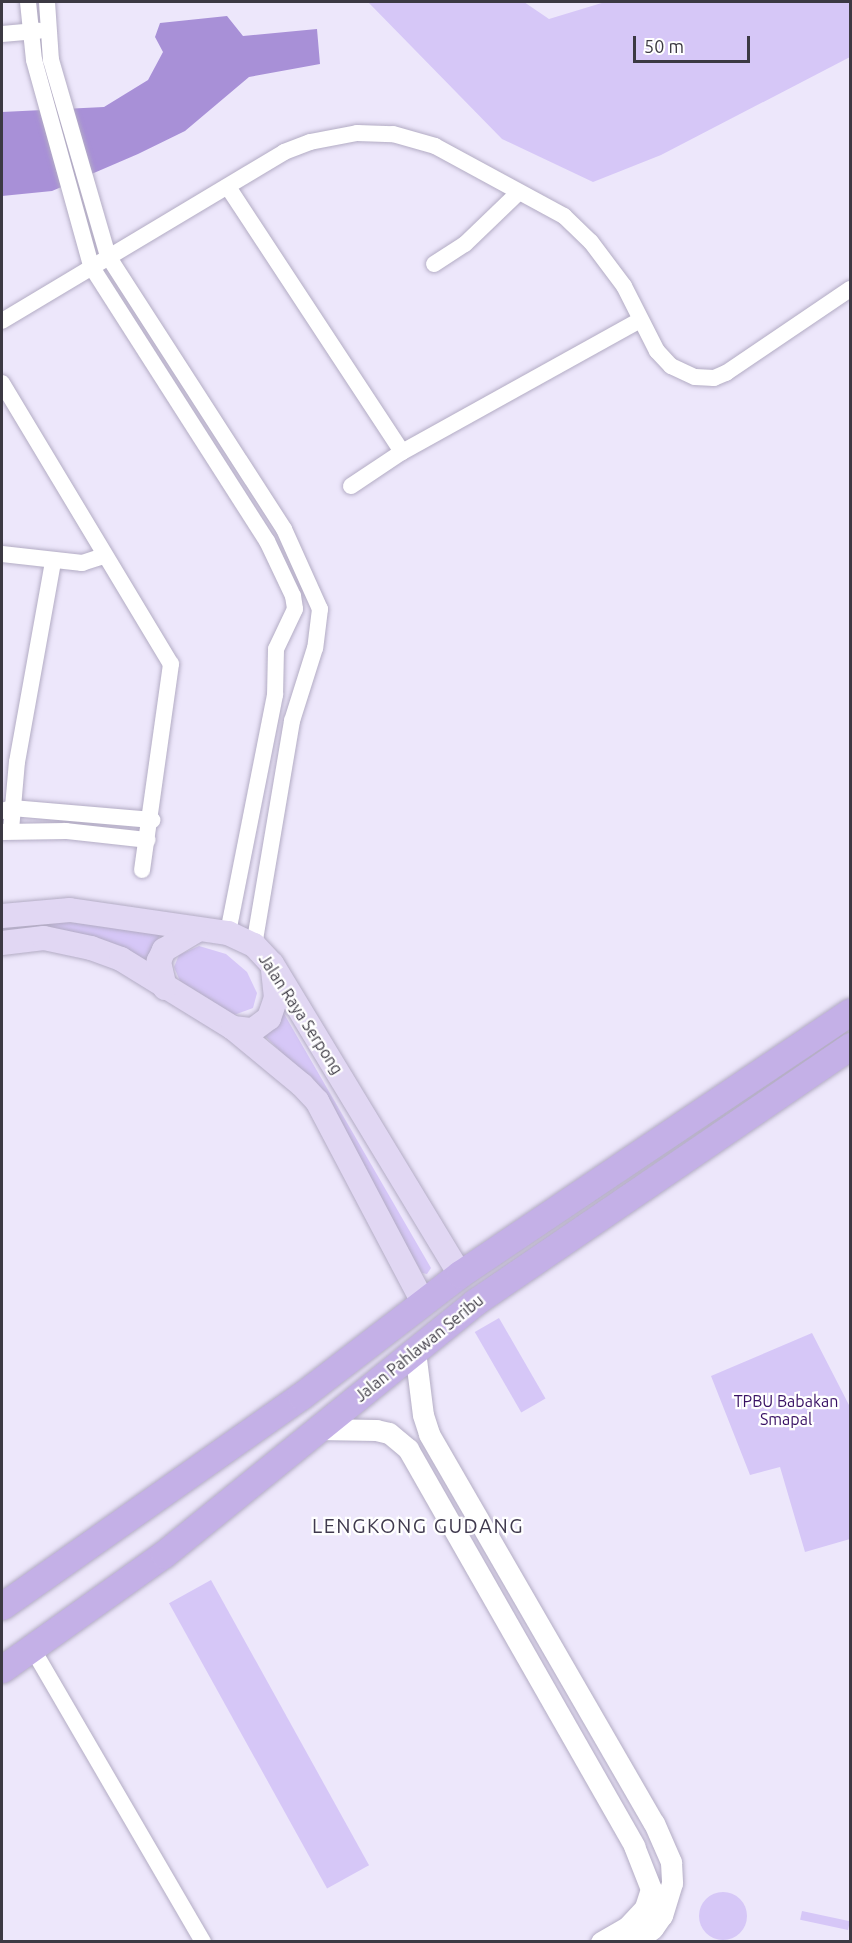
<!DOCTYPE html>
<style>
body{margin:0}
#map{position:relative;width:852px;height:1943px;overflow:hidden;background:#ede7fb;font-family:Ubuntu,sans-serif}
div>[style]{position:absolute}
.green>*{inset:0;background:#d6c7f7;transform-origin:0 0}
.round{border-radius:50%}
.water>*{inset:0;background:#a890d7}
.roads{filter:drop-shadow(0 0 2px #b3acc4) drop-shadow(0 0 2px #b3acc4)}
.minor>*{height:16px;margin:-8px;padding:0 8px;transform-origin:8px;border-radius:8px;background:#fff}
.tertiary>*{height:21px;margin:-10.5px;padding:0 10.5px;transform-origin:10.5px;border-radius:10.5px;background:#fff}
.secondary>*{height:24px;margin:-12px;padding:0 12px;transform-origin:12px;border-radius:12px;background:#e1d7f3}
.primary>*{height:27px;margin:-13.5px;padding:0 13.5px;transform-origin:13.5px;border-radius:13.5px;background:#c4b0e7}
span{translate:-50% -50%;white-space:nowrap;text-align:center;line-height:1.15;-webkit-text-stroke:4.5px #fff;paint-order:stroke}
.street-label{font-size:16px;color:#3c3943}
.park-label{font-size:16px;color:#381064}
.quarter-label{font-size:20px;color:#403a4e;letter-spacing:1.5px}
.frame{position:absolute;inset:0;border:3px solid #3c3943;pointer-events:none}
.scale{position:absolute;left:633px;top:36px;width:117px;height:27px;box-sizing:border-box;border:3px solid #3c3943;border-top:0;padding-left:8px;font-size:18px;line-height:21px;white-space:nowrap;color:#3c3943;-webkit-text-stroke:4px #fff;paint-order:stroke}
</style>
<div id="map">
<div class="green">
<div style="clip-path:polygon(368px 2px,524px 2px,549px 19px,605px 2px,850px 2px,850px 57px,661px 155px,593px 182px,502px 139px)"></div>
<div style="clip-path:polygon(35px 918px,159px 933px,160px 935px,144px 967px,2px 939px,2px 923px)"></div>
<div style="clip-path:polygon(199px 946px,226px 954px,247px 972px,257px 993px,253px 1008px,234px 1015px,180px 981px,174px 967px,179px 955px)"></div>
<div style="clip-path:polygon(283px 1012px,431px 1268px,427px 1274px,422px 1273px,335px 1121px,300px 1071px,263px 1034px)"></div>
<div style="left:499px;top:1318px;width:93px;height:28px;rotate:60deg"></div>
<div style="clip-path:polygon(812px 1333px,850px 1407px,850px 1539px,805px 1552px,780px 1467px,750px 1475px,711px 1376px)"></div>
<div style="left:211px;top:1580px;width:326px;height:48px;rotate:61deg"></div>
<div class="round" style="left:699px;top:1892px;width:48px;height:48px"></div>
<div style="left:802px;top:1911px;width:49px;height:9px;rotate:12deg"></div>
</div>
<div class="water">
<div style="clip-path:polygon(227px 16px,243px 36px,317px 29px,320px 64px,249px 77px,185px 131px,138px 154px,52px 191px,2px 196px,2px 112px,104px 107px,148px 80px,163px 52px,155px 37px,160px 23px)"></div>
</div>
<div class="roads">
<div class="minor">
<div style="left:28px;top:2px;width:58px;rotate:84.1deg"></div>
<div style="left:34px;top:60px;width:214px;rotate:74.5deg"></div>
<div style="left:91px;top:266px;width:326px;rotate:57.4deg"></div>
<div style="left:267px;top:541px;width:61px;rotate:64.7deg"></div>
<div style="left:293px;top:596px;width:13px;rotate:81deg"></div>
<div style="left:295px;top:609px;width:44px;rotate:115.4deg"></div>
<div style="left:276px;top:649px;width:46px;rotate:91.2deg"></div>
<div style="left:275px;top:695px;width:243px;rotate:101.2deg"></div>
<div style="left:47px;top:2px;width:58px;rotate:86.1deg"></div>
<div style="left:51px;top:60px;width:204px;rotate:73.8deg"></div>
<div style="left:108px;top:256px;width:325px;rotate:57.2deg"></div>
<div style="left:284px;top:529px;width:88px;rotate:65.8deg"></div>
<div style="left:320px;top:609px;width:39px;rotate:97deg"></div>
<div style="left:315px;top:648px;width:77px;rotate:107.5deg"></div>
<div style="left:292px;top:721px;width:227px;rotate:99.6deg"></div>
<div style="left:2px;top:34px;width:37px;rotate:-5deg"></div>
<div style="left:228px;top:187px;width:317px;rotate:56.7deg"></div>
<div style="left:434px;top:264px;width:37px;rotate:-33deg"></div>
<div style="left:465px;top:244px;width:75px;rotate:-43.9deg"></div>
<div style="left:2px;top:321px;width:329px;rotate:-30.9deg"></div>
<div style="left:284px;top:152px;width:28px;rotate:-21deg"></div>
<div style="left:310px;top:142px;width:48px;rotate:-10.8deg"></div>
<div style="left:357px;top:133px;width:36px;rotate:2deg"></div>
<div style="left:393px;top:134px;width:44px;rotate:15.9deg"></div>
<div style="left:435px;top:146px;width:147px;rotate:28.5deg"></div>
<div style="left:564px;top:216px;width:37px;rotate:44deg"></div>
<div style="left:591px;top:242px;width:55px;rotate:53.1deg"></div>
<div style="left:624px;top:286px;width:73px;rotate:63.1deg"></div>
<div style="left:657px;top:351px;width:21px;rotate:47deg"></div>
<div style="left:671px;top:366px;width:26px;rotate:25deg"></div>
<div style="left:695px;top:377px;width:19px;rotate:3deg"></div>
<div style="left:714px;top:378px;width:13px;rotate:-23deg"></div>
<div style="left:726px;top:373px;width:150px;rotate:-34.1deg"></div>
<div style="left:2px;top:383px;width:328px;rotate:59deg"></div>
<div style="left:171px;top:664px;width:208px;rotate:98deg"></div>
<div style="left:351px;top:486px;width:61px;rotate:-33.7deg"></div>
<div style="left:402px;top:452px;width:272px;rotate:-29deg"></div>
<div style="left:2px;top:554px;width:81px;rotate:6.4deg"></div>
<div style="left:82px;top:563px;width:23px;rotate:-18deg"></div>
<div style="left:2px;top:811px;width:10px;rotate:-17deg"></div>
<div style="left:12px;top:808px;width:141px;rotate:4.9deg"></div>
<div style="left:11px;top:830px;width:68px;rotate:-85deg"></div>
<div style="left:17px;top:762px;width:204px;rotate:-79.8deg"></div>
<div style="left:3px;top:832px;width:63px;rotate:-0.9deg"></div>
<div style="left:66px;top:831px;width:82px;rotate:6.3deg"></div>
<div style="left:32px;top:1648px;width:340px;rotate:59.8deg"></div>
</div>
<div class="tertiary">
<div style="left:415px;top:1351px;width:64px;rotate:82.9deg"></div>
<div style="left:423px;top:1415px;width:20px;rotate:72deg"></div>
<div style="left:429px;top:1434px;width:449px;rotate:60deg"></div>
<div style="left:654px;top:1823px;width:43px;rotate:66.4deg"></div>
<div style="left:671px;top:1862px;width:21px;rotate:87deg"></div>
<div style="left:672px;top:1883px;width:34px;rotate:107deg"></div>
<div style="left:662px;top:1915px;width:16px;rotate:125deg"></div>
<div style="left:653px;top:1928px;width:22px;rotate:141deg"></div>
<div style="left:317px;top:1429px;width:59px;rotate:1deg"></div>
<div style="left:376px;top:1430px;width:13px;rotate:13deg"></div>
<div style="left:389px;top:1433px;width:25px;rotate:40deg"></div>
<div style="left:408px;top:1449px;width:457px;rotate:60.3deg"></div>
<div style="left:634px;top:1846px;width:46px;rotate:68.4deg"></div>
<div style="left:651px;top:1889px;width:20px;rotate:108deg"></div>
<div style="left:645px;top:1908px;width:26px;rotate:133deg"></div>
<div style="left:627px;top:1927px;width:30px;rotate:150deg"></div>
</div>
<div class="secondary">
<div style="left:2px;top:916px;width:68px;rotate:-5deg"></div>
<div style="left:70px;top:910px;width:160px;rotate:8.3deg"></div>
<div style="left:228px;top:933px;width:29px;rotate:25deg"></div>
<div style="left:254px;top:945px;width:26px;rotate:47deg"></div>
<div style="left:272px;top:964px;width:363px;rotate:58.8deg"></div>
<div style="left:2px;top:943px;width:42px;rotate:-6.8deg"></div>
<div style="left:44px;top:938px;width:48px;rotate:12deg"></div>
<div style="left:91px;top:948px;width:32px;rotate:20deg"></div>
<div style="left:121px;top:959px;width:132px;rotate:31.6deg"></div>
<div style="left:233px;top:1028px;width:89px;rotate:39.6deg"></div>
<div style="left:302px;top:1085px;width:22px;rotate:47deg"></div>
<div style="left:317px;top:1101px;width:227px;rotate:62.2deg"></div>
<div style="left:165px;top:988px;width:28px;rotate:-103deg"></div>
<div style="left:159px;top:961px;width:12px;rotate:-66deg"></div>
<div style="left:164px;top:950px;width:39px;rotate:-31deg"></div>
<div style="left:233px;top:1028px;width:20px;rotate:6deg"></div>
<div style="left:253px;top:1030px;width:20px;rotate:-37deg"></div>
<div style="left:269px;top:1018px;width:21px;rotate:-71deg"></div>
<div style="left:276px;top:998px;width:29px;rotate:-96deg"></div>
</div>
<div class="primary">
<div style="left:2px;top:1606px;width:365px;rotate:-35.1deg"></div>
<div style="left:301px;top:1396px;width:200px;rotate:-37.5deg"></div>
<div style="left:460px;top:1274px;width:470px;rotate:-33.9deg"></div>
<div style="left:2px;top:1669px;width:199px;rotate:-35.4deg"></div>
<div style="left:164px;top:1554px;width:400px;rotate:-39deg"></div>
<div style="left:475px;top:1302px;width:454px;rotate:-34.3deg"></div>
</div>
</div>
<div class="street-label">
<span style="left:301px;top:1014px;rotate:57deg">Jalan Raya Serpong</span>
<span style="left:419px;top:1348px;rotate:-39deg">Jalan Pahlawan Seribu</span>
</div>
<div class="park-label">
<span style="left:786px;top:1410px">TPBU Babakan<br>Smapal</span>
</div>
<div class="quarter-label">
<span style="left:418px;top:1525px">LENGKONG GUDANG</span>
</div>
<div class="frame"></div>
<div class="scale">50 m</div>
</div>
